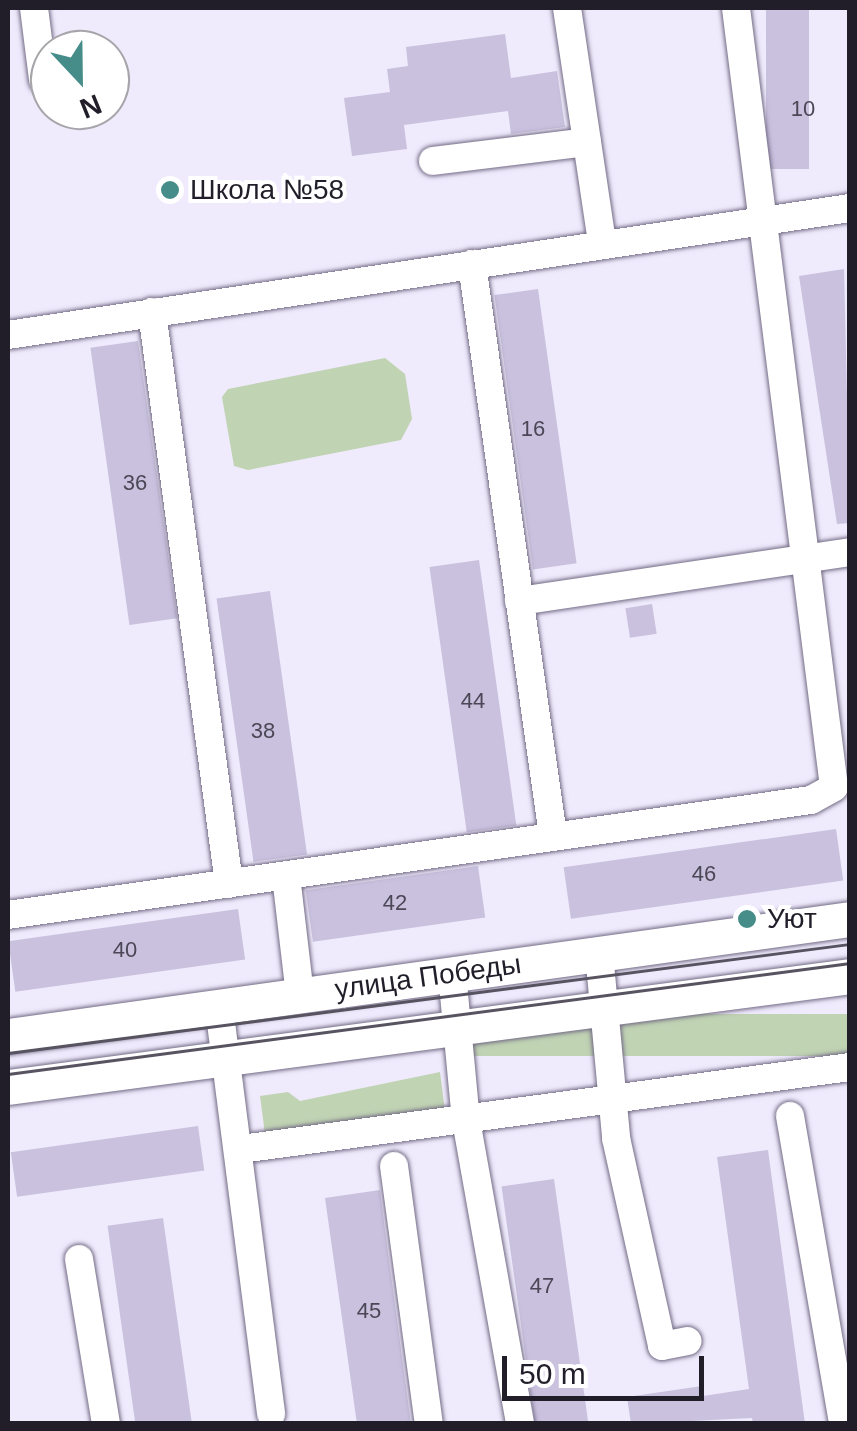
<!DOCTYPE html>
<meta charset="utf-8">
<style>
body{margin:0}
#map{position:relative;width:857px;height:1431px;overflow:hidden;background:#efeafc;font-family:Helvetica,sans-serif}
div>[style]{position:absolute}
.green>*{inset:0;background:#c0d3b3;transform-origin:0 0}
.building>*{inset:0;background:#c9c1de;transform-origin:0 0}
.roads{filter:drop-shadow(0 0 2px #736b85) drop-shadow(0 0 2px #736b85)}
.minor>*{height:28px;margin:-14px;padding:0 14px;transform-origin:14px;border-radius:14px;background:#fff}
.major>*{height:35px;margin:-17.5px;padding:0 17.5px;transform-origin:17.5px;border-radius:17.5px;background:#fff}
.tram>*{height:2.5px;margin:-1.25px;padding:0 1.25px;transform-origin:1.25px;border-radius:1.25px;background:#575360}
.dots>*{width:28px;height:28px;translate:-50% -50%;box-sizing:border-box;border:5px solid #fff;border-radius:50%}
span{translate:-50% -50%;white-space:nowrap;text-align:center;line-height:1.15;-webkit-text-stroke:8px #fff;paint-order:stroke}
.number-label{font-size:22px;color:#4b4756}
.number-label span{-webkit-text-stroke-width:0}
.poi-label{font-size:28px;color:#211e29}
.left{translate:0 -50%;text-align:left}
.street-label{font-size:28px;color:#211e29}
.frame{position:absolute;inset:0;border:10px solid #211e29;pointer-events:none}
.north{position:absolute;left:30px;top:30px;width:100px;height:100px;box-sizing:border-box;background:#fff;border:2px solid #a6a5a9;border-radius:50%;rotate:158deg;font-size:28px;font-weight:700;line-height:40px;text-align:center;color:#211e29}
.north::after{content:'';display:block;margin:auto;width:35px;height:45px;background:#468d89;clip-path:polygon(50% 0,100% 100%,50% 72%,0 100%)}
.scale{position:absolute;left:502px;top:1356px;width:202px;height:45px;box-sizing:border-box;border:5px solid #211e29;border-top:0;padding-left:12px;font-size:30px;line-height:35px;white-space:nowrap;color:#211e29;-webkit-text-stroke:8px #fff;paint-order:stroke}
</style>
<div id="map">
<div class="green">
<div style="clip-path:polygon(385px 358px,405px 374px,412px 419px,401px 440px,248px 470px,234px 466px,222px 397px,228px 389px)"></div>
<div style="left:849px;top:1014px;width:42px;height:378px;rotate:90deg"></div>
<div style="clip-path:polygon(440px 1072px,445px 1111px,265px 1134px,260px 1096px,288px 1092px,300px 1101px)"></div>
</div>
<div class="building">
<div style="left:766px;top:8px;width:43px;height:161px"></div>
<div style="clip-path:polygon(505px 34px,511px 78px,557px 71px,565px 127px,511px 134px,508px 111px,404px 125px,407px 149px,352px 156px,344px 98px,390px 92px,387px 69px,408px 66px,406px 47px)"></div>
<div style="clip-path:polygon(844px 269px,850px 523px,837px 524px,799px 276px)"></div>
<div style="left:538px;top:289px;width:277px;height:44px;rotate:82deg"></div>
<div style="left:138px;top:341px;width:280px;height:48px;rotate:82deg"></div>
<div style="left:479px;top:560px;width:268px;height:50px;rotate:82deg"></div>
<div style="left:270px;top:591px;width:266px;height:54px;rotate:82deg"></div>
<div style="left:652px;top:604px;width:30px;height:27px;rotate:81deg"></div>
<div style="left:836px;top:829px;width:52px;height:275px;rotate:82deg"></div>
<div style="left:478px;top:866px;width:52px;height:174px;rotate:82deg"></div>
<div style="left:238px;top:909px;width:51px;height:232px;rotate:82deg"></div>
<div style="left:198px;top:1126px;width:45px;height:189px;rotate:82deg"></div>
<div style="clip-path:polygon(768px 1150px,805px 1424px,753px 1424px,752px 1418px,631px 1424px,627px 1397px,702px 1386px,703px 1396px,749px 1389px,717px 1157px)"></div>
<div style="left:554px;top:1179px;width:247px;height:53px;rotate:82deg"></div>
<div style="clip-path:polygon(380px 1190px,385px 1230px,411px 1424px,357px 1424px,325px 1198px)"></div>
<div style="left:163px;top:1218px;width:208px;height:56px;rotate:82deg"></div>
</div>
<div class="roads">
<div class="minor">
<div style="left:34px;top:8px;width:72px;rotate:82.8deg"></div>
<div style="left:567px;top:8px;width:236px;rotate:81.5deg"></div>
<div style="left:433px;top:161px;width:155px;rotate:-7deg"></div>
<div style="left:472px;top:264px;width:578px;rotate:81.94deg"></div>
<div style="left:152px;top:312px;width:577px;rotate:82.33deg"></div>
<div style="left:8px;top:335px;width:852px;rotate:-8.58deg"></div>
<div style="left:519px;top:601px;width:335px;rotate:-8.4deg"></div>
<div style="left:286px;top:876px;width:120px;rotate:83.3deg"></div>
<div style="left:8px;top:915px;width:811px;rotate:-8.15deg"></div>
<div style="left:811px;top:800px;width:26px;rotate:-29deg"></div>
<div style="left:834px;top:787px;width:785px;rotate:-97.17deg"></div>
<div style="left:599px;top:953px;width:186px;rotate:84.7deg"></div>
<div style="left:616px;top:1138px;width:213px;rotate:77.5deg"></div>
<div style="left:662px;top:1346px;width:26px;rotate:-11deg"></div>
<div style="left:452px;top:973px;width:148px;rotate:84.6deg"></div>
<div style="left:466px;top:1120px;width:309px;rotate:79.9deg"></div>
<div style="left:219px;top:1007px;width:410px;rotate:82.7deg"></div>
<div style="left:790px;top:1116px;width:313px;rotate:80.2deg"></div>
<div style="left:241px;top:1149px;width:614px;rotate:-7.67deg"></div>
<div style="left:394px;top:1166px;width:260px;rotate:82.3deg"></div>
<div style="left:79px;top:1259px;width:167px;rotate:80.7deg"></div>
</div>
<div class="major">
<div style="left:8px;top:1036px;width:850px;rotate:-7.91deg"></div>
<div style="left:8px;top:1087px;width:849px;rotate:-7.51deg"></div>
</div>
</div>
<div class="tram">
<div style="left:8px;top:1053px;width:849px;rotate:-7.38deg"></div>
<div style="left:8px;top:1074px;width:849px;rotate:-7.51deg"></div>
</div>
<div class="dots">
<div style="left:170px;top:190px;background:#468d89"></div>
<div style="left:747px;top:919px;background:#468d89"></div>
</div>
<div class="number-label">
<span style="left:803px;top:109px">10</span>
<span style="left:533px;top:429px">16</span>
<span style="left:135px;top:483px">36</span>
<span style="left:473px;top:701px">44</span>
<span style="left:263px;top:731px">38</span>
<span style="left:704px;top:874px">46</span>
<span style="left:395px;top:903px">42</span>
<span style="left:125px;top:950px">40</span>
<span style="left:542px;top:1286px">47</span>
<span style="left:369px;top:1311px">45</span>
</div>
<div class="poi-label">
<span class="left" style="left:190px;top:190px">Школа №58</span>
<span class="left" style="left:767px;top:919px">Уют</span>
</div>
<div class="street-label">
<span style="left:428px;top:977px;rotate:-8deg">улица Победы</span>
</div>
<div class="frame"></div>
<div class="north">N</div>
<div class="scale">50 m</div>
</div>
